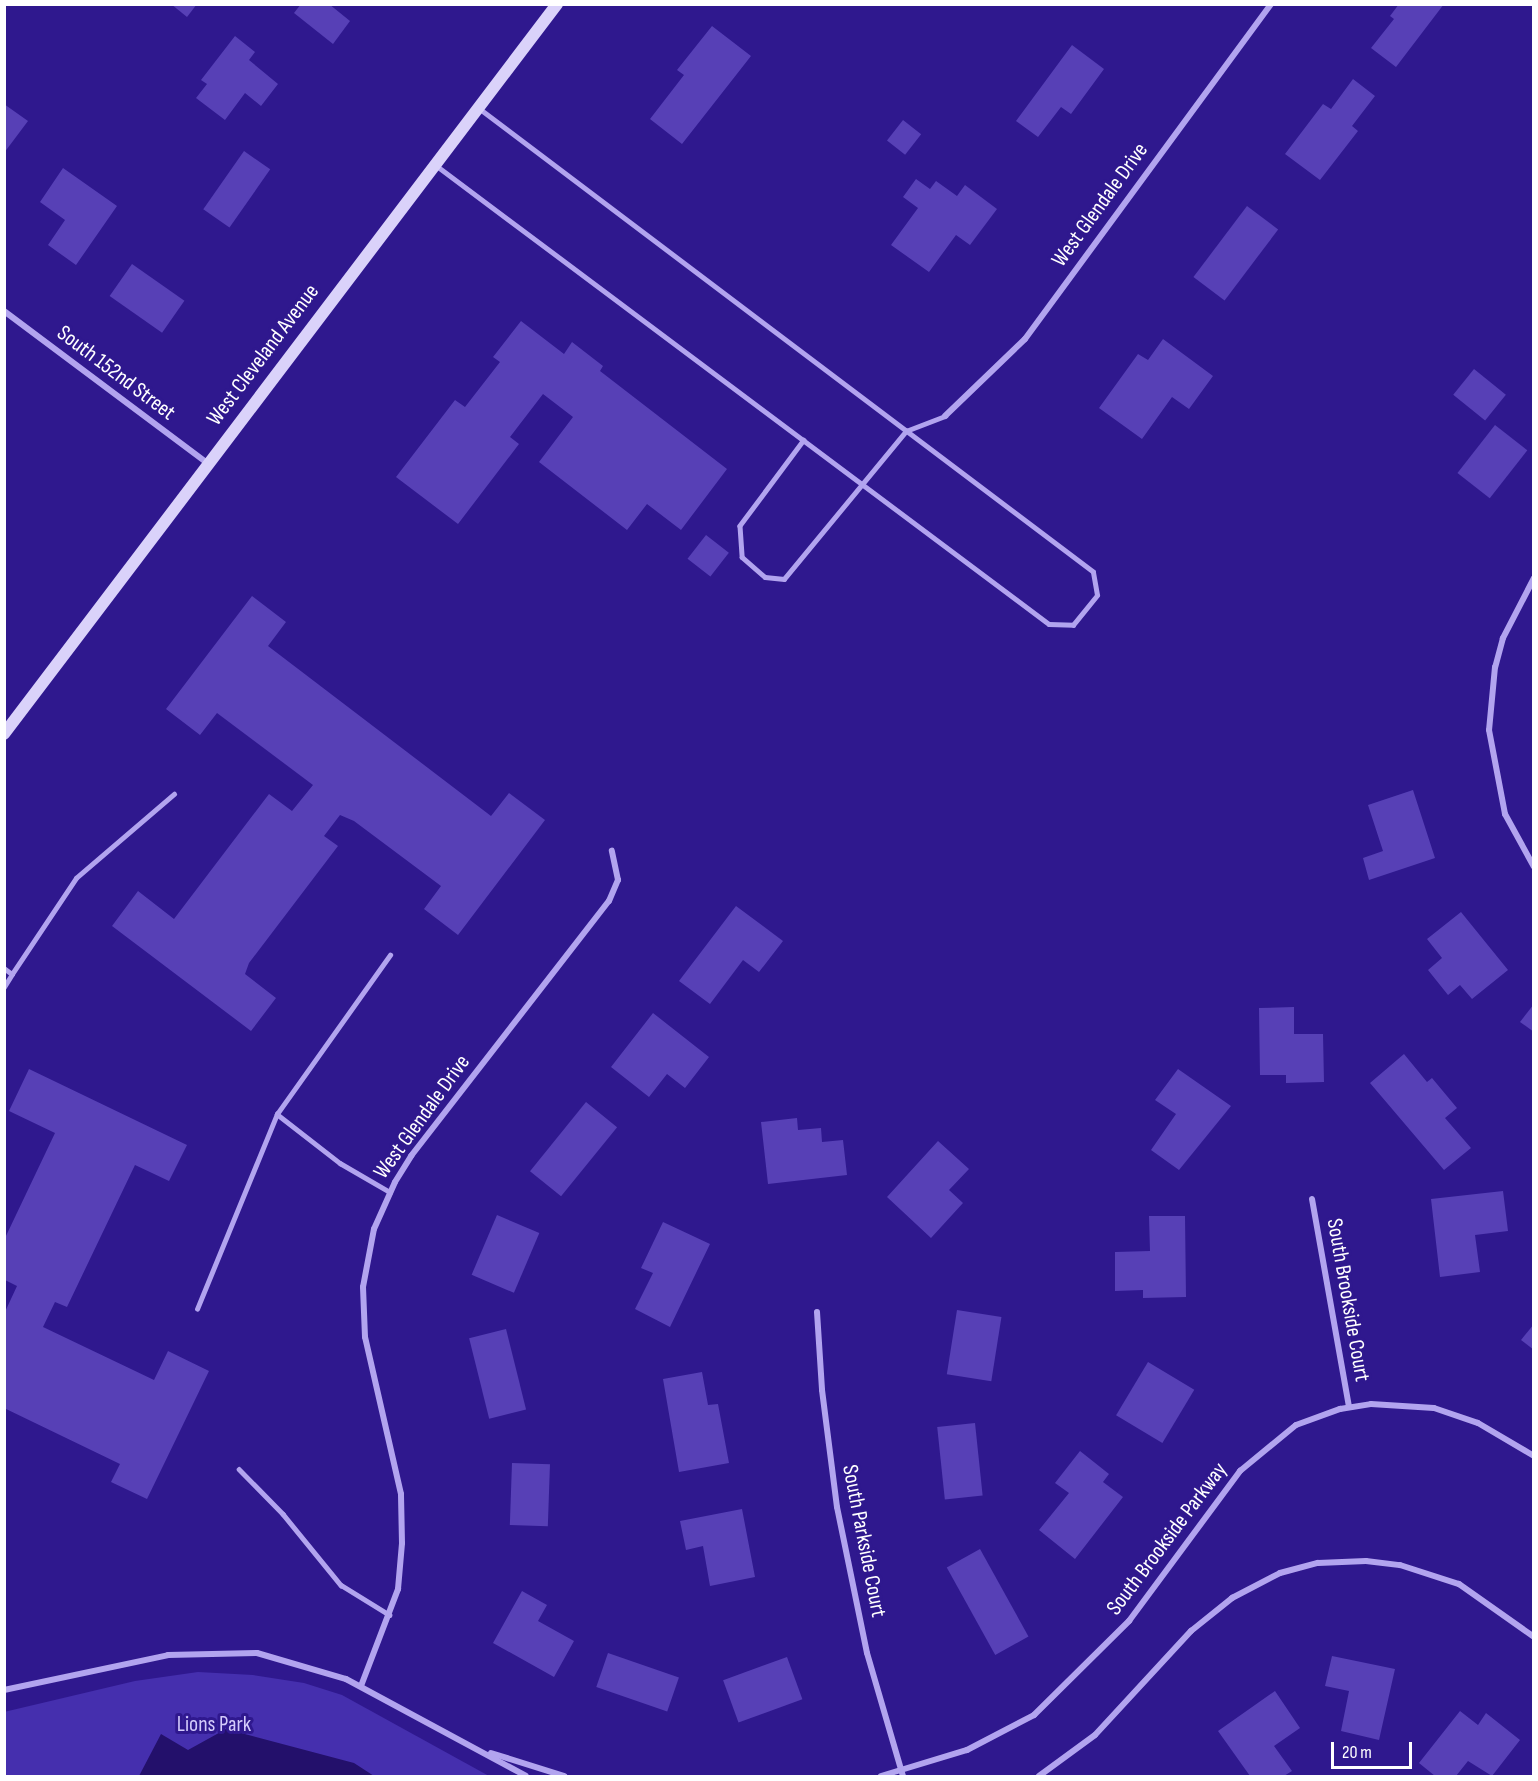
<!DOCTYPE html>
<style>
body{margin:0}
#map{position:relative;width:1538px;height:1781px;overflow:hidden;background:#2f188e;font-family:"Sofia Sans Condensed",sans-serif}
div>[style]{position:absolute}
.green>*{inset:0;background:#452fae}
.water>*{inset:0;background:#23106b}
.building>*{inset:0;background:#5740b6;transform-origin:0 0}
.service>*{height:4.5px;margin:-2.25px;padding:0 2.25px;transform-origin:2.25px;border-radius:2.25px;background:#b2a4ef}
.minor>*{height:6px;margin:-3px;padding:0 3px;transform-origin:3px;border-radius:3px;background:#b2a4ef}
.secondary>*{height:12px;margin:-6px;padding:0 6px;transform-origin:6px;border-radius:6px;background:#dad2fa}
span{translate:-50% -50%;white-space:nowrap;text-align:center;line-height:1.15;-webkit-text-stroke:6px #2f188e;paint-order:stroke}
.street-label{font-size:22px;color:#fff}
.park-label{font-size:22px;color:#d3cafb}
.frame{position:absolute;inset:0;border:6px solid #fff;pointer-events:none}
.scale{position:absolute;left:1331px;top:1742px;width:81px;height:27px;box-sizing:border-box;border:3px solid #fff;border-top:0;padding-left:8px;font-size:18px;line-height:21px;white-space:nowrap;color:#fff;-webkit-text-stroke:4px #2f188e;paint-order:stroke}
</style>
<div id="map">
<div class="green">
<div style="clip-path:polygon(198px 1672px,253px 1675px,304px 1683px,342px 1695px,489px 1776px,5px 1776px,4px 1712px,135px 1681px)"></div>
</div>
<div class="water">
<div style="clip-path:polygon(226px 1729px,354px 1763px,374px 1776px,139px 1776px,161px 1734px,188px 1750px)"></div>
</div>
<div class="building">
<div style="clip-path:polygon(171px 4px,197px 4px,187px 17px)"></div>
<div style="clip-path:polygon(301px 4px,329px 4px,350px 21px,333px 44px,294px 13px)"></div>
<div style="clip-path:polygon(1399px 4px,1444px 4px,1396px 67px,1371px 48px,1394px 19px,1390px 16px)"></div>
<div style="clip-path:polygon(712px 26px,751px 56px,682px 144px,650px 119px,684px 75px,677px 70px)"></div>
<div style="clip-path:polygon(235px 36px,255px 52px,249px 60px,278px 84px,261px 106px,245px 93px,225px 120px,196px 98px,207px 84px,201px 80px)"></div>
<div style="clip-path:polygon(1072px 45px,1104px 69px,1071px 114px,1061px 107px,1038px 137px,1016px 121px)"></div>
<div style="clip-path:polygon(1353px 79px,1375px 96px,1352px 126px,1358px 131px,1320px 180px,1285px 154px,1323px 104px,1331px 109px)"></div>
<div style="clip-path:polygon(4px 104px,28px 121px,4px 153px)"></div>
<div style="left:903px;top:120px;width:23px;height:26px;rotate:38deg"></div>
<div style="left:244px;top:151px;width:32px;height:71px;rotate:35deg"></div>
<div style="clip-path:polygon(63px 168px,117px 206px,76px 265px,48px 245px,65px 220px,40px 202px)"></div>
<div style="clip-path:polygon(916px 179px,930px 189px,936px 181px,957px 196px,965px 185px,997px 209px,970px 245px,956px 235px,929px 272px,891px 245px,918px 208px,903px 197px)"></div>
<div style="left:1247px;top:206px;width:39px;height:89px;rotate:37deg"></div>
<div style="left:132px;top:264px;width:64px;height:39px;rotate:35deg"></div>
<div style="clip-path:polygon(521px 321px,564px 354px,572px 342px,603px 366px,600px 371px,727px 469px,681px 530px,647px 504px,627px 530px,539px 462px,573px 417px,543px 394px,510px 437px,519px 444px,458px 524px,396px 477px,455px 400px,465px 407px,500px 362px,493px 357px)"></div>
<div style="clip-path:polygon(1163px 339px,1213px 376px,1189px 409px,1172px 397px,1142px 439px,1099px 408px,1138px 354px,1148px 360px)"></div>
<div style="left:1474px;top:369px;width:41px;height:33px;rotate:39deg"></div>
<div style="left:1495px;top:425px;width:41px;height:61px;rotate:38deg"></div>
<div style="left:706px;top:535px;width:29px;height:30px;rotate:38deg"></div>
<div style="clip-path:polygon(252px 596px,286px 622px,268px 646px,491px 816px,509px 793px,545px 820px,458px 935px,424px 909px,441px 886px,354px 821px,340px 815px,324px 836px,338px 846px,249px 963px,245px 974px,276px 998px,251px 1031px,112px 926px,138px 891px,174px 919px,269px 794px,292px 811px,313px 785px,217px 713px,200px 735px,166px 709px)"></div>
<div style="clip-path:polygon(1413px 790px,1435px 858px,1369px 880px,1363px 858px,1383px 851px,1368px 805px)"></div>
<div style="clip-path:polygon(736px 906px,783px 941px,759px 972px,743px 960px,710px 1004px,679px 981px)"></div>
<div style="clip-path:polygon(1461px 912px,1508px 970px,1472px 999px,1460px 985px,1448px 995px,1428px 970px,1442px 958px,1427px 939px)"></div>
<div style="clip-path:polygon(1534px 1004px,1534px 1032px,1520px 1022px)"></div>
<div style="clip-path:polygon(1294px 1007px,1294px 1034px,1323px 1034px,1324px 1082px,1286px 1083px,1286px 1075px,1260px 1075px,1259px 1008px)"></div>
<div style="clip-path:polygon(653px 1013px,709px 1057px,685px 1088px,667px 1074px,649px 1097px,611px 1067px)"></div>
<div style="clip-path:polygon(1404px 1054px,1427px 1082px,1432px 1078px,1457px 1108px,1445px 1118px,1471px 1148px,1444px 1170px,1370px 1083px)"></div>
<div style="clip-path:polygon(29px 1069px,187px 1145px,169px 1181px,135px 1165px,67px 1307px,55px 1302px,43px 1327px,154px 1380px,168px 1351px,209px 1371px,147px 1499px,111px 1482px,120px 1464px,4px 1408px,4px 1314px,17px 1286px,5px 1280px,5px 1238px,55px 1133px,9px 1111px)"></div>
<div style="clip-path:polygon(1178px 1069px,1231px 1106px,1179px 1170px,1151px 1150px,1176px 1114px,1155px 1100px)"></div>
<div style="left:586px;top:1102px;width:40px;height:89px;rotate:39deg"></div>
<div style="clip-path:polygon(797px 1118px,798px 1130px,821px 1128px,822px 1142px,843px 1140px,847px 1175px,768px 1184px,761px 1122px)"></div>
<div style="clip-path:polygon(938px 1141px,969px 1169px,949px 1190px,963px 1203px,931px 1238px,887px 1197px)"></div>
<div style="clip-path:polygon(1503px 1191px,1508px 1231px,1475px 1235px,1480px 1272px,1440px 1277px,1431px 1199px)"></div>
<div style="left:497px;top:1215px;width:46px;height:65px;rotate:23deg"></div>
<div style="clip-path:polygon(1149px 1216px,1185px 1216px,1186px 1297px,1143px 1298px,1143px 1290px,1115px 1291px,1115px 1252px,1150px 1251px)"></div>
<div style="clip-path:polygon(663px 1222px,710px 1244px,670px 1327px,635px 1309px,653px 1273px,641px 1268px)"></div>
<div style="left:957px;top:1310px;width:45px;height:65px;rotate:9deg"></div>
<div style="clip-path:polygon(1534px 1324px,1534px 1350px,1521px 1340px)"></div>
<div style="left:506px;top:1329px;width:83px;height:38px;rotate:76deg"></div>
<div style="left:1148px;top:1362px;width:54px;height:62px;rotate:31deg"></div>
<div style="clip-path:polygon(702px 1372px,708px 1405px,718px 1404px,729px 1463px,679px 1472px,663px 1379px)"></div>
<div style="left:975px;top:1423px;width:73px;height:38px;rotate:84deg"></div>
<div style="clip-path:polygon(1080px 1451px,1109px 1474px,1103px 1482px,1123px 1497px,1075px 1559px,1039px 1530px,1069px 1493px,1055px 1483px)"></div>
<div style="left:512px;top:1463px;width:38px;height:62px;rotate:2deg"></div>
<div style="clip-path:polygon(742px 1509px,755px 1577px,710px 1586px,703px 1546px,686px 1550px,680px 1521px)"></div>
<div style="left:980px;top:1549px;width:100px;height:38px;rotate:61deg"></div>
<div style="clip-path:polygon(522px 1591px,547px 1605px,538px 1621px,574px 1641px,554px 1677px,493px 1643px)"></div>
<div style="left:608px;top:1653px;width:75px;height:36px;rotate:19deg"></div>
<div style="clip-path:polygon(1332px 1656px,1395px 1669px,1379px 1740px,1341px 1731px,1349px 1691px,1325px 1686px)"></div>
<div style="left:787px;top:1657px;width:45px;height:68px;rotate:70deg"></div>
<div style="clip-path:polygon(1275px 1691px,1300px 1728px,1274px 1746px,1292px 1771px,1284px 1776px,1250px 1776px,1218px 1731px)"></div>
<div style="clip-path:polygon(1460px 1711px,1478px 1725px,1486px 1713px,1520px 1740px,1492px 1776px,1468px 1761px,1456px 1776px,1435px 1776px,1419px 1763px)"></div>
</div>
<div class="service">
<div style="left:437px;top:166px;width:764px;rotate:36.81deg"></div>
<div style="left:1049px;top:624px;width:24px;rotate:2deg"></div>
<div style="left:1073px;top:625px;width:38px;rotate:-51deg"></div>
<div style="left:1097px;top:595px;width:23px;rotate:-100deg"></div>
<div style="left:1093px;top:572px;width:770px;rotate:-142.97deg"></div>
<div style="left:804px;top:440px;width:107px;rotate:126.7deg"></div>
<div style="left:740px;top:526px;width:31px;rotate:86deg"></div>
<div style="left:742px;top:557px;width:30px;rotate:41deg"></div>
<div style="left:765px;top:577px;width:19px;rotate:6deg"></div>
<div style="left:784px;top:579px;width:192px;rotate:-50.5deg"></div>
<div style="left:906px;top:431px;width:42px;rotate:-21deg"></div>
<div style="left:4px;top:968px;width:10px;rotate:37deg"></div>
<div style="left:12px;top:974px;width:115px;rotate:-56.3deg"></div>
<div style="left:76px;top:878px;width:129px;rotate:-40.6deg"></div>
<div style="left:4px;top:987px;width:15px;rotate:-58deg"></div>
<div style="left:277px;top:1114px;width:195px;rotate:-54.6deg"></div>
<div style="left:197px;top:1309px;width:211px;rotate:-67.7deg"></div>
<div style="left:277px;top:1114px;width:80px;rotate:37.9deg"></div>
<div style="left:340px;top:1163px;width:58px;rotate:30.1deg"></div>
<div style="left:239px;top:1469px;width:63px;rotate:45.6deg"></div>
<div style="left:283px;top:1514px;width:92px;rotate:50.8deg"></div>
<div style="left:341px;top:1585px;width:57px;rotate:31.5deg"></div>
</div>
<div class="minor">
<div style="left:4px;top:311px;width:254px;rotate:36.8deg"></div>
<div style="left:945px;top:416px;width:111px;rotate:-43.9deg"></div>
<div style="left:1025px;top:339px;width:416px;rotate:-53.7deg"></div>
<div style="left:1534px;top:578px;width:68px;rotate:117.3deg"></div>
<div style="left:1503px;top:638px;width:30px;rotate:105deg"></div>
<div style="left:1495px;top:667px;width:63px;rotate:95.4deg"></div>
<div style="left:1489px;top:730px;width:86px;rotate:79.2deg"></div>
<div style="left:1505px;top:814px;width:60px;rotate:61.3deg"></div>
<div style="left:1312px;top:1199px;width:211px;rotate:79.9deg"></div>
<div style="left:817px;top:1312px;width:78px;rotate:86.3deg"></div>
<div style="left:822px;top:1390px;width:118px;rotate:82.7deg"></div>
<div style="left:837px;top:1507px;width:149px;rotate:78.4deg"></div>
<div style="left:867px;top:1653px;width:128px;rotate:73.7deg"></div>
<div style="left:361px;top:1686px;width:104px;rotate:-69.1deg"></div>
<div style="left:398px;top:1589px;width:46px;rotate:-85deg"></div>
<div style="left:402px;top:1543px;width:49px;rotate:-91.2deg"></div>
<div style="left:401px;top:1494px;width:161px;rotate:-102.9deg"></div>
<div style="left:365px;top:1337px;width:50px;rotate:-92.3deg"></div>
<div style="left:363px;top:1287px;width:59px;rotate:-79.3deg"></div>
<div style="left:374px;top:1229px;width:51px;rotate:-65.9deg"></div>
<div style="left:395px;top:1182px;width:31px;rotate:-58deg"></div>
<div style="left:411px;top:1156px;width:323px;rotate:-52.2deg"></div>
<div style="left:609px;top:901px;width:23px;rotate:-67deg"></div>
<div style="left:618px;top:880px;width:30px;rotate:-102deg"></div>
<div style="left:4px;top:1690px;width:168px;rotate:-12deg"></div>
<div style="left:168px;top:1655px;width:89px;rotate:-1.3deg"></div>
<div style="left:257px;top:1653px;width:93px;rotate:16.3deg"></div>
<div style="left:346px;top:1679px;width:204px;rotate:28.3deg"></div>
<div style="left:491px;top:1753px;width:77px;rotate:17.5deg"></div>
<div style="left:881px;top:1776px;width:90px;rotate:-16.8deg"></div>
<div style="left:967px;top:1750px;width:76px;rotate:-27.6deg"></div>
<div style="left:1034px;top:1715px;width:134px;rotate:-44.7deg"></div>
<div style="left:1129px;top:1621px;width:187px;rotate:-53.5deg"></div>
<div style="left:1240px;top:1471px;width:72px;rotate:-39.4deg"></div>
<div style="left:1296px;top:1425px;width:47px;rotate:-20deg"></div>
<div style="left:1340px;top:1409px;width:31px;rotate:-9deg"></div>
<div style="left:1371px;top:1404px;width:63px;rotate:3.6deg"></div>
<div style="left:1434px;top:1408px;width:46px;rotate:18.8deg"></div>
<div style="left:1478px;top:1423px;width:65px;rotate:30.5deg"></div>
<div style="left:1039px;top:1776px;width:69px;rotate:-36.2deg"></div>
<div style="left:1095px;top:1735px;width:142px;rotate:-47.3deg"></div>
<div style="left:1191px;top:1631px;width:53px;rotate:-38.8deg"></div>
<div style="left:1232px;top:1598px;width:54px;rotate:-27.5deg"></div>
<div style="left:1280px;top:1573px;width:39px;rotate:-15deg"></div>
<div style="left:1318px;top:1563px;width:48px;rotate:-2.4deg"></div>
<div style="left:1366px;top:1561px;width:34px;rotate:7deg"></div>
<div style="left:1400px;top:1565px;width:62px;rotate:17.9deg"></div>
<div style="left:1459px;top:1584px;width:92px;rotate:35.2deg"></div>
</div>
<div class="secondary">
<div style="left:4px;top:734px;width:916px;rotate:-52.85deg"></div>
</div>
<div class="street-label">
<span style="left:1100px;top:205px;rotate:-54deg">West Glendale Drive</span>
<span style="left:263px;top:355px;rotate:-53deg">West Cleveland Avenue</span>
<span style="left:116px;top:373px;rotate:37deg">South 152nd Street</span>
<span style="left:422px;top:1117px;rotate:-54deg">West Glendale Drive</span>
<span style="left:1348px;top:1300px;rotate:80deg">South Brookside Court</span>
<span style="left:1167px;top:1539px;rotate:-53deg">South Brookside Parkway</span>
<span style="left:864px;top:1541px;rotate:79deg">South Parkside Court</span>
</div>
<div class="park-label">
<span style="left:214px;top:1725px">Lions Park</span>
</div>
<div class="frame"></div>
<div class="scale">20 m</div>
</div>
